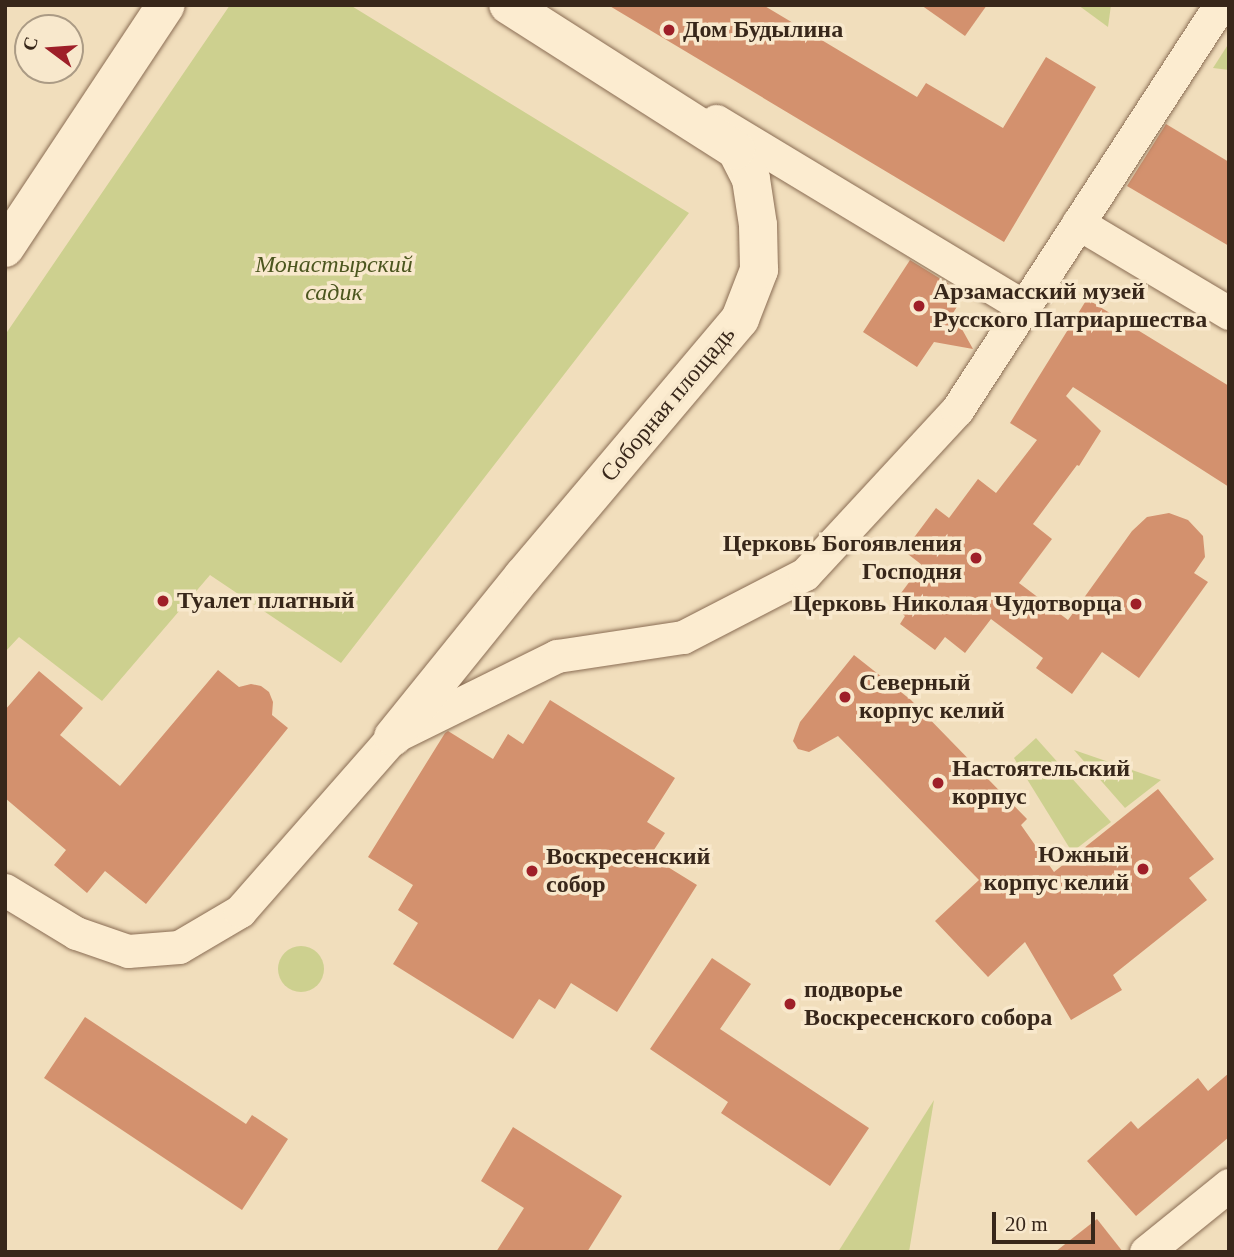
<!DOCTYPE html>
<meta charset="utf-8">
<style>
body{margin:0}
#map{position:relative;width:1234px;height:1257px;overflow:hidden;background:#f1debc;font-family:"Times New Roman",serif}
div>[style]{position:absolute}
.green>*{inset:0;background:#cdd08f}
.round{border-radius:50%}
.building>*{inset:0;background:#d3916e}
.roads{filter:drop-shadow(0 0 2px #8a6d54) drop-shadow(0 0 2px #8a6d54)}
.street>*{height:33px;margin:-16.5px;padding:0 16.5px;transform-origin:16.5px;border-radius:16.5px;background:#fcecd0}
.secondary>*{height:38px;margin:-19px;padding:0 19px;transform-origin:19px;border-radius:19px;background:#fcecd0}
.dots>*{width:19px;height:19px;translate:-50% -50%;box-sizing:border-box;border:4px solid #f8e8cc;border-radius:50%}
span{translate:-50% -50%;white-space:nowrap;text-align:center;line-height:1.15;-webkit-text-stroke:7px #f8e8cc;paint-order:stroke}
.poi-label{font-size:24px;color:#38271a;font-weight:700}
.left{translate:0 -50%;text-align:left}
.right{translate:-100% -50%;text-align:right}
.park-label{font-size:24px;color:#4c561f;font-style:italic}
.street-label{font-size:24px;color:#38271a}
.frame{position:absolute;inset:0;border:7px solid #38271a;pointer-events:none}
.north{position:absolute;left:14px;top:14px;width:70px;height:70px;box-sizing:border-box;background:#f8e8cc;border:2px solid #ab9b85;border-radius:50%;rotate:286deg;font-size:19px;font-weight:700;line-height:28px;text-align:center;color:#38271a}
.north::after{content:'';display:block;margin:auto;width:24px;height:32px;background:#9e1f28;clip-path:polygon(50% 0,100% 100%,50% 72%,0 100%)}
.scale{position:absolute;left:992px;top:1212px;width:103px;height:32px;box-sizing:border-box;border:4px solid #38271a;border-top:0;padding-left:9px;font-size:21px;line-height:24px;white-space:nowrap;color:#38271a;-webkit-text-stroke:5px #f8e8cc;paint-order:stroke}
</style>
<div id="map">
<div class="green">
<div style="clip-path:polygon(230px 5px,350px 5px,689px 213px,341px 663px,210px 575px,102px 701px,19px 637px,5px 652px,5px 335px)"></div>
<div style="clip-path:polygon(1078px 5px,1111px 5px,1108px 27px)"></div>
<div style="clip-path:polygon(1229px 43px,1229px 70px,1213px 68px)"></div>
<div style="clip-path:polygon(1036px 738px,1111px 822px,1072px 852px,1014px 758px)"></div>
<div style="clip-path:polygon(1074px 750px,1161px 780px,1125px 808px)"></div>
<div class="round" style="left:278px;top:946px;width:46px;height:46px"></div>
<div style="clip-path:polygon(934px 1100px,909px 1252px,838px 1252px)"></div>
</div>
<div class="building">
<div style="clip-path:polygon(608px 5px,763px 5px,917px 97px,926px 83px,1003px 128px,1046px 57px,1096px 87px,1004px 242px)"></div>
<div style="clip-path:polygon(921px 5px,987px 5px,965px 36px)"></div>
<div style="clip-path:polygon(1166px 124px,1229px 162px,1229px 246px,1127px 186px)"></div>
<div style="clip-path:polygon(910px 260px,965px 294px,953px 313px,973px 349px,934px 342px,917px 367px,863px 332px)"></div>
<div style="clip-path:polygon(1087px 299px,1229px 386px,1229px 487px,1073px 387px,1066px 396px,1101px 431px,1079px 466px,1077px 465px,1033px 524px,1052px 539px,1019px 583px,1068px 620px,1132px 531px,1147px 517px,1169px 513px,1188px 520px,1203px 536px,1205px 557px,1194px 573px,1208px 582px,1139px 678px,1102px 652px,1072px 694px,1036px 668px,1043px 658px,991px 619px,965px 653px,945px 637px,935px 650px,900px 624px,905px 616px,892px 605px,922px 565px,904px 551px,936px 508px,949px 518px,978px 479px,996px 493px,1037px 440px,1010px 423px)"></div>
<div style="clip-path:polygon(854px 655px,911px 700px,1027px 819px,1021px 825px,1054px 872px,1158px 789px,1214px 859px,1189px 878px,1207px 900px,1113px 975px,1122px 990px,1071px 1020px,1025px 942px,988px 977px,935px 921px,979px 880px,838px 736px,809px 752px,798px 749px,793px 741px,800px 722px)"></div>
<div style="clip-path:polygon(218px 670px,239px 687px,251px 684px,261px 686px,269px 692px,273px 702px,272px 715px,288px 728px,146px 904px,105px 871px,87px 893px,54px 865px,66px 850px,5px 798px,5px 710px,39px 671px,83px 708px,60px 735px,120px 786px)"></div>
<div style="clip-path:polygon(550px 700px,675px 778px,647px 822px,665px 833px,650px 856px,697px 885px,617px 1012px,571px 983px,555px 1009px,539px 999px,513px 1039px,393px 964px,418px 923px,398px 910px,413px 885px,368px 857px,445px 733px,448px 731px,493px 759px,508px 734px,523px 744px)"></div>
<div style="clip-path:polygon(712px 958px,751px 984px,720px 1029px,869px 1128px,830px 1186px,721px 1113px,728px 1102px,650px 1049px)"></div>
<div style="clip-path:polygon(85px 1017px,246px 1124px,252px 1115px,288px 1139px,242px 1210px,44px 1078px)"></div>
<div style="clip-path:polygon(1229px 1073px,1229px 1137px,1136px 1216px,1087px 1161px,1131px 1121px,1138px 1129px,1198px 1078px,1208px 1091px)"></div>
<div style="clip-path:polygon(513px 1127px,622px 1196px,587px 1252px,496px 1252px,524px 1208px,481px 1181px)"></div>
<div style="clip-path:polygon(1097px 1219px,1123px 1252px,1055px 1252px)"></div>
</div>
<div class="roads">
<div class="street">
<div style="left:716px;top:121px;width:358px;rotate:31.1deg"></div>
<div style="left:1078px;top:223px;width:176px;rotate:30.8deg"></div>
<div style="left:5px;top:890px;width:83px;rotate:31.2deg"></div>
<div style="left:76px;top:933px;width:55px;rotate:19.1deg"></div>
<div style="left:128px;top:951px;width:51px;rotate:-4.5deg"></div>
<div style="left:179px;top:947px;width:71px;rotate:-30.5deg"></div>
<div style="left:240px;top:911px;width:232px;rotate:-48.7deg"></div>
<div style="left:393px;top:737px;width:183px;rotate:-26.3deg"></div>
<div style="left:557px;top:656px;width:127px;rotate:-8.6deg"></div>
<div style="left:683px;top:637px;width:137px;rotate:-27.3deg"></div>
<div style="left:805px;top:574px;width:224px;rotate:-47.2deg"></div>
<div style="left:957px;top:410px;width:483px;rotate:-57deg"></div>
<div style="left:1146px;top:1252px;width:107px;rotate:-38.9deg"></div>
</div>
<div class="secondary">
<div style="left:5px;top:248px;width:291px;rotate:-56.5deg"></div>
<div style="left:393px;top:737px;width:207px;rotate:-51.1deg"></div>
<div style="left:523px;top:576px;width:336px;rotate:-49.8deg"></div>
<div style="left:740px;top:319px;width:53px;rotate:-68.8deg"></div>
<div style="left:759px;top:270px;width:45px;rotate:-91.3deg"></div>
<div style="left:758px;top:225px;width:47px;rotate:-98.7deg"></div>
<div style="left:751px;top:179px;width:33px;rotate:-117deg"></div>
<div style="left:736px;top:150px;width:270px;rotate:-147.5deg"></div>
</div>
</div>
<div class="dots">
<div style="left:669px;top:30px;background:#9e1f28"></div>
<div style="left:919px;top:306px;background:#9e1f28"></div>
<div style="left:976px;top:558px;background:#9e1f28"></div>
<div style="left:163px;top:601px;background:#9e1f28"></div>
<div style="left:1136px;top:604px;background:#9e1f28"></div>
<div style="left:845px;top:697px;background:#9e1f28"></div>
<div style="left:938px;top:783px;background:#9e1f28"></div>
<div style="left:1143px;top:869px;background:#9e1f28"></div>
<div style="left:532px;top:871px;background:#9e1f28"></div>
<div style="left:790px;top:1004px;background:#9e1f28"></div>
</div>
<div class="poi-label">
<span class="left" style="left:683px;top:30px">Дом Будылина</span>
<span class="left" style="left:933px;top:306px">Арзамасский музей<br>Русского Патриаршества</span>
<span class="right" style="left:962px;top:558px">Церковь Богоявления<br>Господня</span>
<span class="left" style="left:177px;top:601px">Туалет платный</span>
<span class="right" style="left:1122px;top:604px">Церковь Николая Чудотворца</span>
<span class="left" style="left:859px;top:697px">Северный<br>корпус келий</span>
<span class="left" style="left:952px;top:783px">Настоятельский<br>корпус</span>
<span class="right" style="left:1129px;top:869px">Южный<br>корпус келий</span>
<span class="left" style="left:546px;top:871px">Воскресенский<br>собор</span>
<span class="left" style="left:804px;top:1004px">подворье<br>Воскресенского собора</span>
</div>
<div class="park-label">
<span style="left:334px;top:279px">Монастырский<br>садик</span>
</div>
<div class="street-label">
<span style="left:668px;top:404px;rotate:-50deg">Соборная площадь</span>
</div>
<div class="frame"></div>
<div class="north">С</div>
<div class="scale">20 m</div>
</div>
